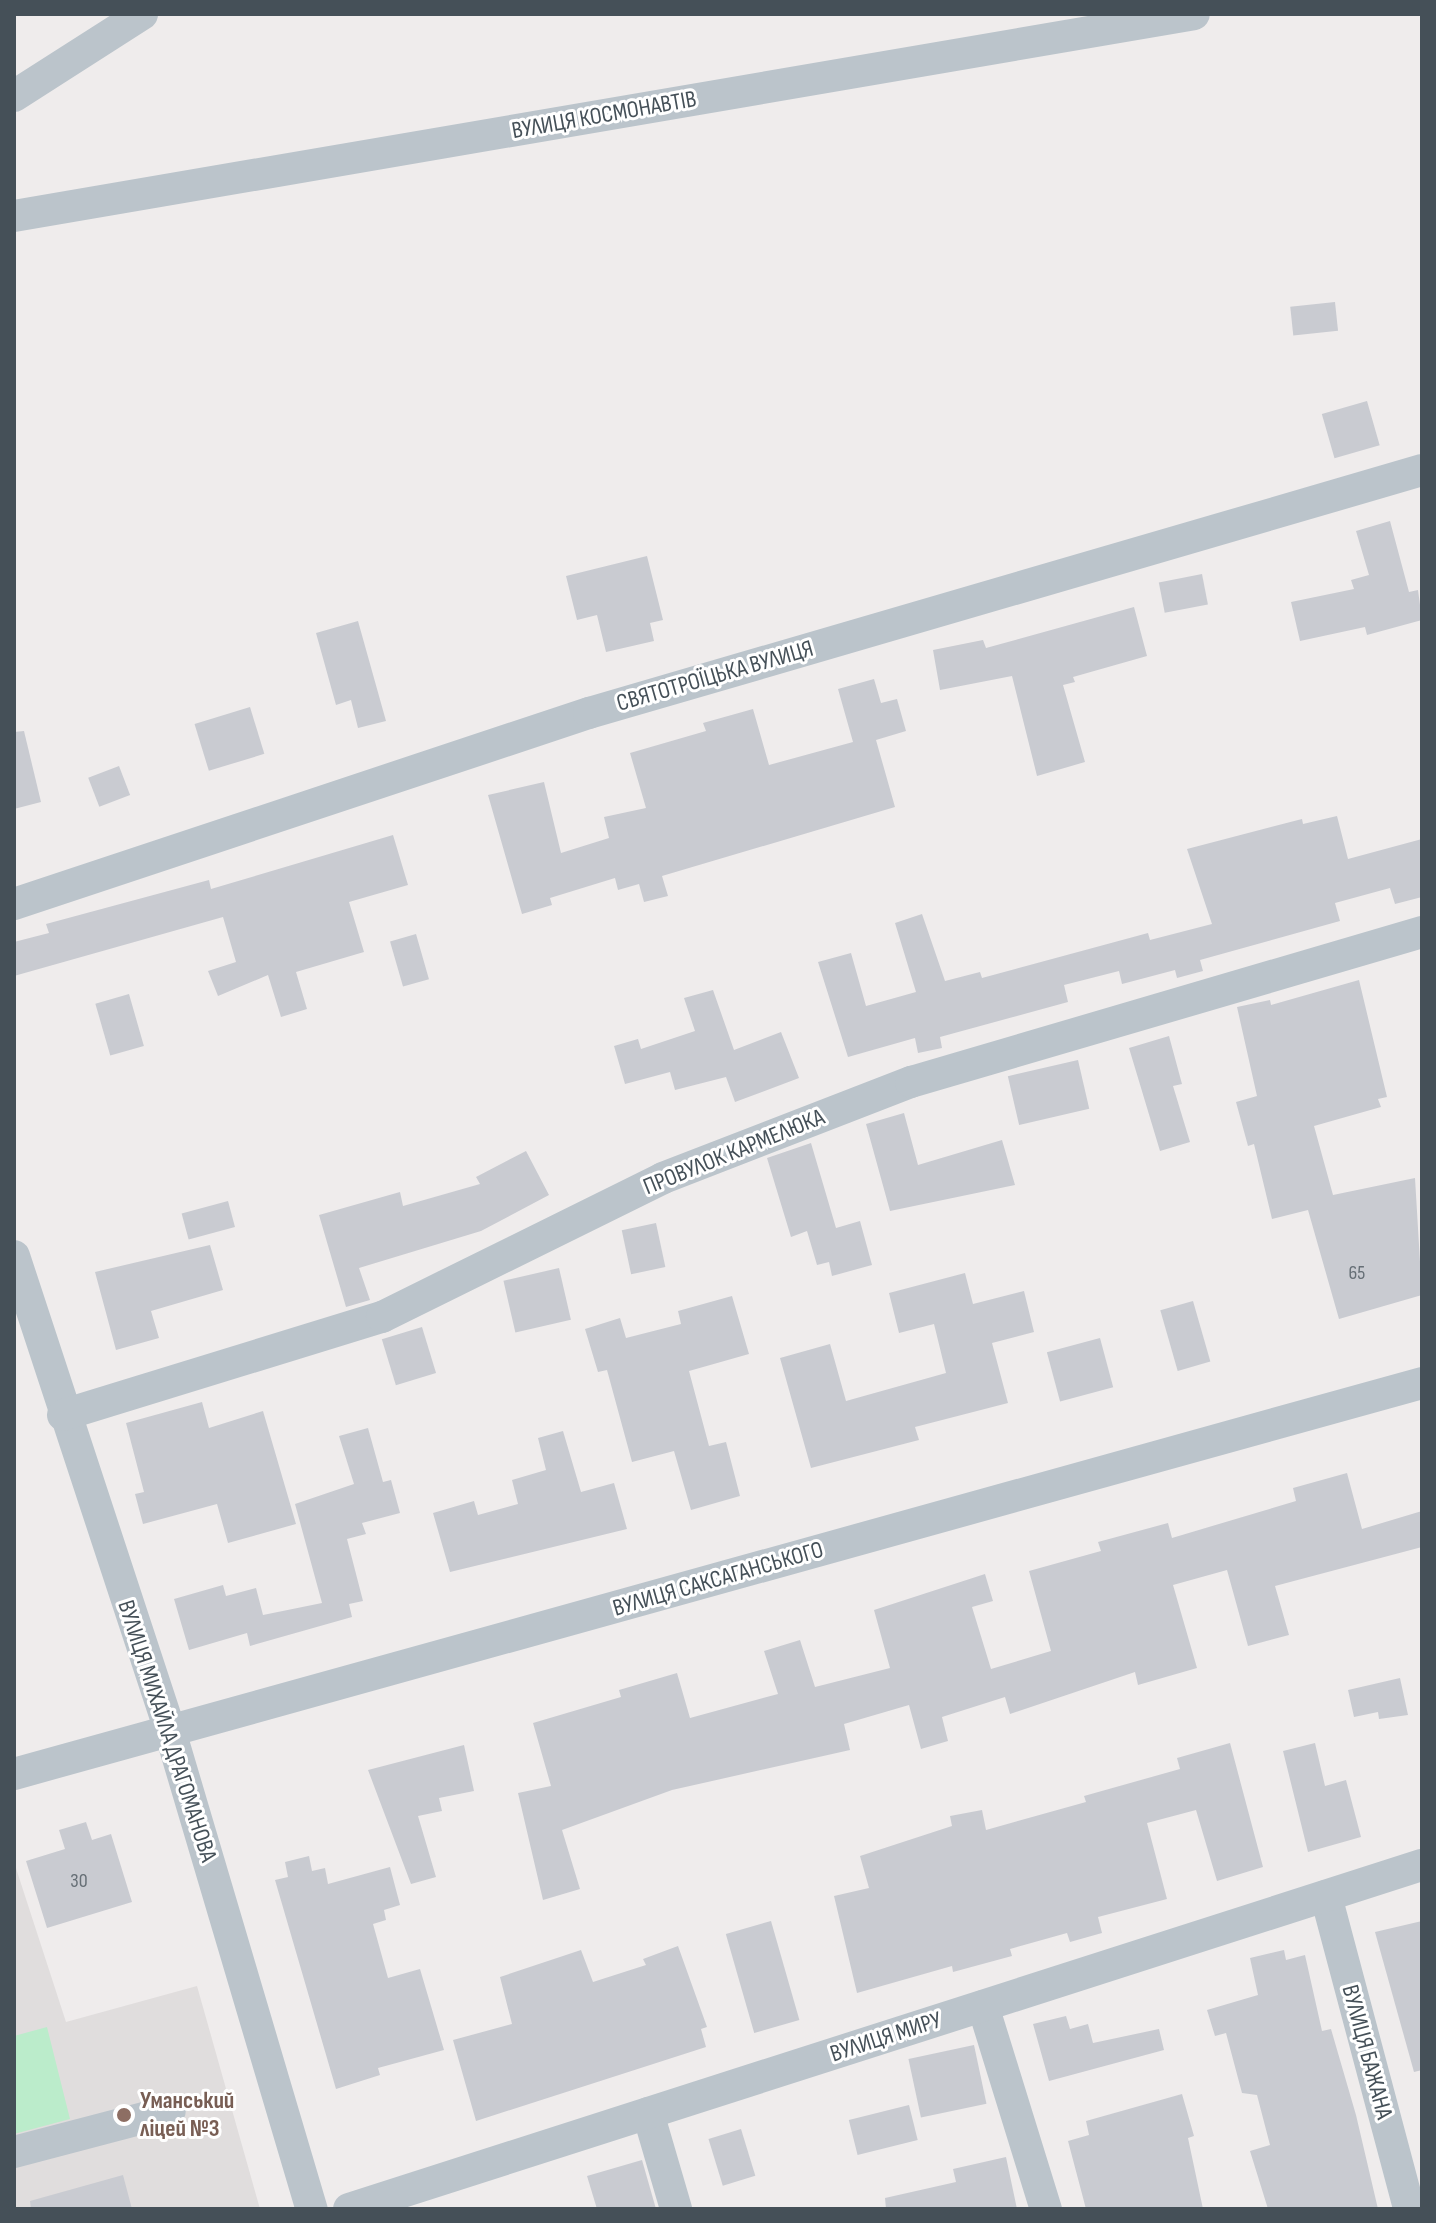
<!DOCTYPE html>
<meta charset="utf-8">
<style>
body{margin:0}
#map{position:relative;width:1436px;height:2223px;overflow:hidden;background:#efecec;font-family:"Sofia Sans Condensed",sans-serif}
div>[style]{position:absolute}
.education>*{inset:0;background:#e0dddd}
.green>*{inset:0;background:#bbeccb}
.building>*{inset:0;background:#c9cbd1;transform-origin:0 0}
.minor>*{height:32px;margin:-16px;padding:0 16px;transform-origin:16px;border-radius:16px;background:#bbc4cb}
.dots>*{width:22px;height:22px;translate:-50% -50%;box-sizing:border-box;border:4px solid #fff;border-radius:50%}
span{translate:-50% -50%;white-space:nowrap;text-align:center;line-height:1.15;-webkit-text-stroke:6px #fff;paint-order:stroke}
.number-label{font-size:20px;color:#666f76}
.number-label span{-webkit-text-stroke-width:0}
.street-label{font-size:24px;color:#455058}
.education-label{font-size:24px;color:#785e54;font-weight:700}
.left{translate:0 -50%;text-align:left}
.frame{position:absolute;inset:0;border:16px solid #455058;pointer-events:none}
</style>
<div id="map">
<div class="education">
<div style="clip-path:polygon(14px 1862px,66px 2022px,197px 1986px,260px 2209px,14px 2209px)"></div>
</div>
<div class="green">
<div style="clip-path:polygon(47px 2027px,70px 2119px,14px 2134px,14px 2036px)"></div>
</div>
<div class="building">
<div style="left:1335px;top:302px;width:29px;height:45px;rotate:84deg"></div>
<div style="left:1367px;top:401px;width:46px;height:47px;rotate:74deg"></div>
<div style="clip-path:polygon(1390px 521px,1409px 592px,1418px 590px,1422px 620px,1367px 635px,1365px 627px,1300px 641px,1291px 602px,1354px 589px,1351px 580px,1369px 575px,1356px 531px)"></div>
<div style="clip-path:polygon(647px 556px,663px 620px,650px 623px,654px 641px,606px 652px,597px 615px,577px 620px,566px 576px)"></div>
<div style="left:1202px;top:574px;width:31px;height:44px;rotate:79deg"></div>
<div style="clip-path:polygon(1134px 607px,1147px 656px,1073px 677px,1075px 682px,1063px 685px,1085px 762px,1037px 776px,1012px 676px,940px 690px,933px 650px,983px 640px,986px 648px)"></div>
<div style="clip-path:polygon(358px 621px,386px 721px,358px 728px,351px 700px,336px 705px,316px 633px)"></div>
<div style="clip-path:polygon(874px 679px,881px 703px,897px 699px,906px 731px,876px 740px,895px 807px,662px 876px,668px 896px,644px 902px,639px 884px,618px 890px,615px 878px,550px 898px,552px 905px,522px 914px,488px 795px,544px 782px,561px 853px,609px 838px,604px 817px,646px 808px,630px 753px,706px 731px,703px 723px,753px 709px,769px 765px,853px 742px,838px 689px)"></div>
<div style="left:250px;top:707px;width:49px;height:58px;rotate:73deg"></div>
<div style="clip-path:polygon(24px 731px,41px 802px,14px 809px,14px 732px)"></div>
<div style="left:119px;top:766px;width:31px;height:33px;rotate:69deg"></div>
<div style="clip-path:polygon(1337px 816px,1348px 859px,1422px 839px,1422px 897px,1395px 904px,1390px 888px,1335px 903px,1340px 921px,1200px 960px,1203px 971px,1177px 978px,1175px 970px,1122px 984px,1119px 971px,1064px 985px,1068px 1002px,940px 1037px,942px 1048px,918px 1053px,915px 1038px,848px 1057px,818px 962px,851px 953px,866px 1006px,916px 992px,895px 923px,922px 914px,945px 981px,980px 972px,982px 978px,1148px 933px,1150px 940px,1212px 924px,1187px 849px,1302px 819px,1303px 824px)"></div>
<div style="clip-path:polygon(393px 835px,408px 885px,349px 902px,364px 952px,296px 972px,307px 1009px,281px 1017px,268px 975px,218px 996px,208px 971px,236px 962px,223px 917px,14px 976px,14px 942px,49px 933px,46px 924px,209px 880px,211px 889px)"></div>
<div style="left:416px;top:934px;width:47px;height:27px;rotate:74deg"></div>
<div style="clip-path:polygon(1359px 980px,1387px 1097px,1378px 1099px,1381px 1107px,1314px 1126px,1333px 1195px,1415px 1178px,1422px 1295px,1339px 1319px,1308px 1210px,1272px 1219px,1254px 1144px,1248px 1146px,1236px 1102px,1257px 1096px,1237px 1007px,1270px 1000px,1271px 1005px)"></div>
<div style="clip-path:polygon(713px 990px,734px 1050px,781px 1032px,799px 1078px,735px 1102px,726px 1077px,675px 1090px,670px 1072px,625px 1084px,614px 1046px,638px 1039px,641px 1049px,695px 1031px,684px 998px)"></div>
<div style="left:129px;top:994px;width:54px;height:35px;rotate:74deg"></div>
<div style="clip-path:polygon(1169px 1036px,1182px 1084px,1173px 1086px,1190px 1142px,1160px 1151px,1129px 1048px)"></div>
<div style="left:1078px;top:1060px;width:50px;height:72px;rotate:77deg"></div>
<div style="clip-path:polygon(904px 1113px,918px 1165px,1002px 1140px,1015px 1185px,890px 1211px,866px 1124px)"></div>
<div style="clip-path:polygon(811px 1143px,836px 1228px,860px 1221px,872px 1265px,832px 1276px,829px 1262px,817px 1265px,807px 1231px,791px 1237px,767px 1158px)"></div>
<div style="clip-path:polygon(526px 1151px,549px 1195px,481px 1231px,359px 1268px,370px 1300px,346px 1307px,319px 1215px,400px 1192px,403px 1206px,480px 1184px,476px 1177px)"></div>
<div style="left:228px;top:1201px;width:27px;height:48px;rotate:75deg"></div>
<div style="left:656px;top:1223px;width:45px;height:35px;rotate:78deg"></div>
<div style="clip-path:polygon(210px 1245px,223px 1290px,151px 1311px,159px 1338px,116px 1350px,95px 1272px)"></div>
<div style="left:559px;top:1268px;width:53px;height:57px;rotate:77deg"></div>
<div style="clip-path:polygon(965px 1273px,973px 1304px,1024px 1291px,1034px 1332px,992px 1343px,1008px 1403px,915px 1427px,919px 1440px,811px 1468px,780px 1358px,830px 1344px,846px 1401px,946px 1373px,934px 1324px,899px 1333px,889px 1293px)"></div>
<div style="clip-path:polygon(732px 1296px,749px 1354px,689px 1371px,709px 1446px,726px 1442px,740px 1496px,691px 1510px,674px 1451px,632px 1462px,607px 1370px,598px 1372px,585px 1329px,620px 1318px,626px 1338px,681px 1324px,678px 1311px)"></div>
<div style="left:1193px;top:1301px;width:63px;height:34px;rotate:74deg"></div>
<div style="left:422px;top:1327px;width:48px;height:42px;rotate:73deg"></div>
<div style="left:1100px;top:1338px;width:51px;height:55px;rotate:75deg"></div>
<div style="clip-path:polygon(202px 1402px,209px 1428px,263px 1411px,296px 1524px,228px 1543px,217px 1504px,143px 1524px,135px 1494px,144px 1492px,126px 1423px)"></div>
<div style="clip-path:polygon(368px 1428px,383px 1482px,391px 1480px,400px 1513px,362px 1523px,366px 1534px,347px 1539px,363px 1601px,349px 1604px,352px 1617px,250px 1646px,247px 1633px,189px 1650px,174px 1599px,223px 1585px,226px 1596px,256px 1588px,263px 1615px,322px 1603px,295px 1504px,354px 1484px,339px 1436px)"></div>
<div style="clip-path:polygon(563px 1431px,581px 1492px,614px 1483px,627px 1529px,450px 1572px,433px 1513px,474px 1501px,478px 1515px,518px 1504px,512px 1480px,546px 1470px,538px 1438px)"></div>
<div style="clip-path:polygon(1347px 1473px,1362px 1529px,1422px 1511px,1422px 1547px,1275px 1586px,1289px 1635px,1248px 1646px,1227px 1570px,1173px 1585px,1197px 1668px,1138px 1685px,1135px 1672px,1010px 1714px,1005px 1697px,942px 1717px,948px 1741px,921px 1749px,909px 1705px,844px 1724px,850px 1750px,672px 1790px,562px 1830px,580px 1889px,543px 1900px,518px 1793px,551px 1786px,533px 1723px,621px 1697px,619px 1690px,677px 1673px,690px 1718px,778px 1694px,764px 1651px,800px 1640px,815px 1687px,890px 1668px,874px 1610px,985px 1574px,993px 1601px,972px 1607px,991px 1669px,1051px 1651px,1029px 1571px,1101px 1551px,1098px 1542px,1168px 1523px,1172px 1538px,1296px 1501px,1293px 1488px)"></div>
<div style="clip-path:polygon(1400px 1678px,1408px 1715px,1379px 1719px,1378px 1712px,1354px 1717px,1348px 1690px)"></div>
<div style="clip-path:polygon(1230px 1743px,1263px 1867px,1217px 1881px,1196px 1810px,1147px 1823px,1167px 1899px,1098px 1917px,1102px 1933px,1070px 1942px,1067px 1933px,1010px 1949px,1012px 1956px,953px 1972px,952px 1966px,857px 1993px,834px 1896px,869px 1888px,860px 1856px,952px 1826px,950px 1816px,982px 1810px,986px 1830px,1086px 1802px,1084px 1796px,1180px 1769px,1177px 1758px)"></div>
<div style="clip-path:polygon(1315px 1743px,1325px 1786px,1346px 1780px,1361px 1837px,1308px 1852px,1283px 1751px)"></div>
<div style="clip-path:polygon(464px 1745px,474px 1791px,439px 1798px,442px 1811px,418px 1816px,436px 1877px,411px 1884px,368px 1770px)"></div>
<div style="clip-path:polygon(86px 1822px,92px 1840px,111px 1834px,132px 1902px,47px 1928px,26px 1861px,65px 1849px,59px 1830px)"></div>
<div style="clip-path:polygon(309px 1856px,312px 1871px,325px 1868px,328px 1884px,390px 1867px,400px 1905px,384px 1910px,386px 1920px,373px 1924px,388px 1978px,420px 1969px,444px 2050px,378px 2068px,380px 2075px,336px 2089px,275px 1880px,288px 1877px,285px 1862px)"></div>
<div style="left:771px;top:1921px;width:103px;height:47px;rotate:74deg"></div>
<div style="clip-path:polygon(1422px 1921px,1422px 2070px,1414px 2072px,1375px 1932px)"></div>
<div style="clip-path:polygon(678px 1946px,707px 2027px,701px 2029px,706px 2047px,476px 2121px,453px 2040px,512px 2024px,500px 1977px,581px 1950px,593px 1982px,646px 1965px,643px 1959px)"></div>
<div style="clip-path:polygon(1284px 1950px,1286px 1960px,1305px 1955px,1322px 2031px,1331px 2029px,1356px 2115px,1378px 2209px,1268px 2209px,1250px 2151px,1270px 2145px,1257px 2095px,1242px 2093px,1226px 2033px,1215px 2036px,1207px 2010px,1258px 1995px,1250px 1958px)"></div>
<div style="clip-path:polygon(1066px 2016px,1070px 2029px,1088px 2024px,1093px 2043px,1159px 2029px,1164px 2050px,1049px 2081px,1033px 2024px)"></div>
<div style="left:974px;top:2045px;width:60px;height:67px;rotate:78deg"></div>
<div style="clip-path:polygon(1182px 2094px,1194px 2136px,1188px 2138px,1203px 2209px,1086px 2209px,1068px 2141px,1089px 2135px,1086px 2121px)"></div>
<div style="left:909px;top:2105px;width:36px;height:62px;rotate:76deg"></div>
<div style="left:741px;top:2129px;width:49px;height:34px;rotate:73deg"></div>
<div style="clip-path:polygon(1006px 2157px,1017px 2209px,886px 2209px,885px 2198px,956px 2182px,953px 2169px)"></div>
<div style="clip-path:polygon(642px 2160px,656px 2209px,597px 2209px,587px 2176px)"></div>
<div style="clip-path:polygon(123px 2175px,132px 2209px,31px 2209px,30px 2201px)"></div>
</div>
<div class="minor">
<div style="left:14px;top:96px;width:152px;rotate:-32.6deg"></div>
<div style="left:14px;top:216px;width:1197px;rotate:-9.71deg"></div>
<div style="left:14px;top:904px;width:606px;rotate:-18.38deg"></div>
<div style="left:589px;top:713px;width:868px;rotate:-16.26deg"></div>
<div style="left:14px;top:1256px;width:500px;rotate:71.8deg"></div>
<div style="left:170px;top:1731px;width:499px;rotate:73.5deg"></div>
<div style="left:63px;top:1415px;width:334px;rotate:-17.1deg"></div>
<div style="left:382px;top:1317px;width:313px;rotate:-26.3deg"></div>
<div style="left:663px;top:1178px;width:266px;rotate:-21.2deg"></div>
<div style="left:911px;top:1082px;width:533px;rotate:-16.36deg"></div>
<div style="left:14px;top:1774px;width:1461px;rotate:-15.52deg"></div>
<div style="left:1326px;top:1896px;width:324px;rotate:75.1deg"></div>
<div style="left:983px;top:2006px;width:213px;rotate:72.8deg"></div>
<div style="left:648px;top:2113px;width:100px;rotate:73.7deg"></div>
<div style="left:14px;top:2152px;width:161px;rotate:-14.7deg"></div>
<div style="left:349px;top:2209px;width:1127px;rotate:-17.78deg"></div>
</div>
<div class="dots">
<div style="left:124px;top:2115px;background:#8d6e63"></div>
</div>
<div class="number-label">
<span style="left:1357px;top:1273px">65</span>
<span style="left:79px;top:1881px">30</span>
</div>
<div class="street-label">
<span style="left:604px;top:115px;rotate:-10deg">ВУЛИЦЯ КОСМОНАВТІВ</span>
<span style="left:715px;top:676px;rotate:-16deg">СВЯТОТРОЇЦЬКА ВУЛИЦЯ</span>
<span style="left:734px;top:1152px;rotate:-22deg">ПРОВУЛОК КАРМЕЛЮКА</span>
<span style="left:718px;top:1579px;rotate:-16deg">ВУЛИЦЯ САКСАГАНСЬКОГО</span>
<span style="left:167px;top:1731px;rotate:72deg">ВУЛИЦЯ МИХАЙЛА ДРАГОМАНОВА</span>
<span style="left:886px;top:2037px;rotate:-18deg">ВУЛИЦЯ МИРУ</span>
<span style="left:1367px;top:2052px;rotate:75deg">ВУЛИЦЯ БАЖАНА</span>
</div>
<div class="education-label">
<span class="left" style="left:140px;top:2115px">Уманський<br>ліцей №3</span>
</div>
<div class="frame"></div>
</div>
